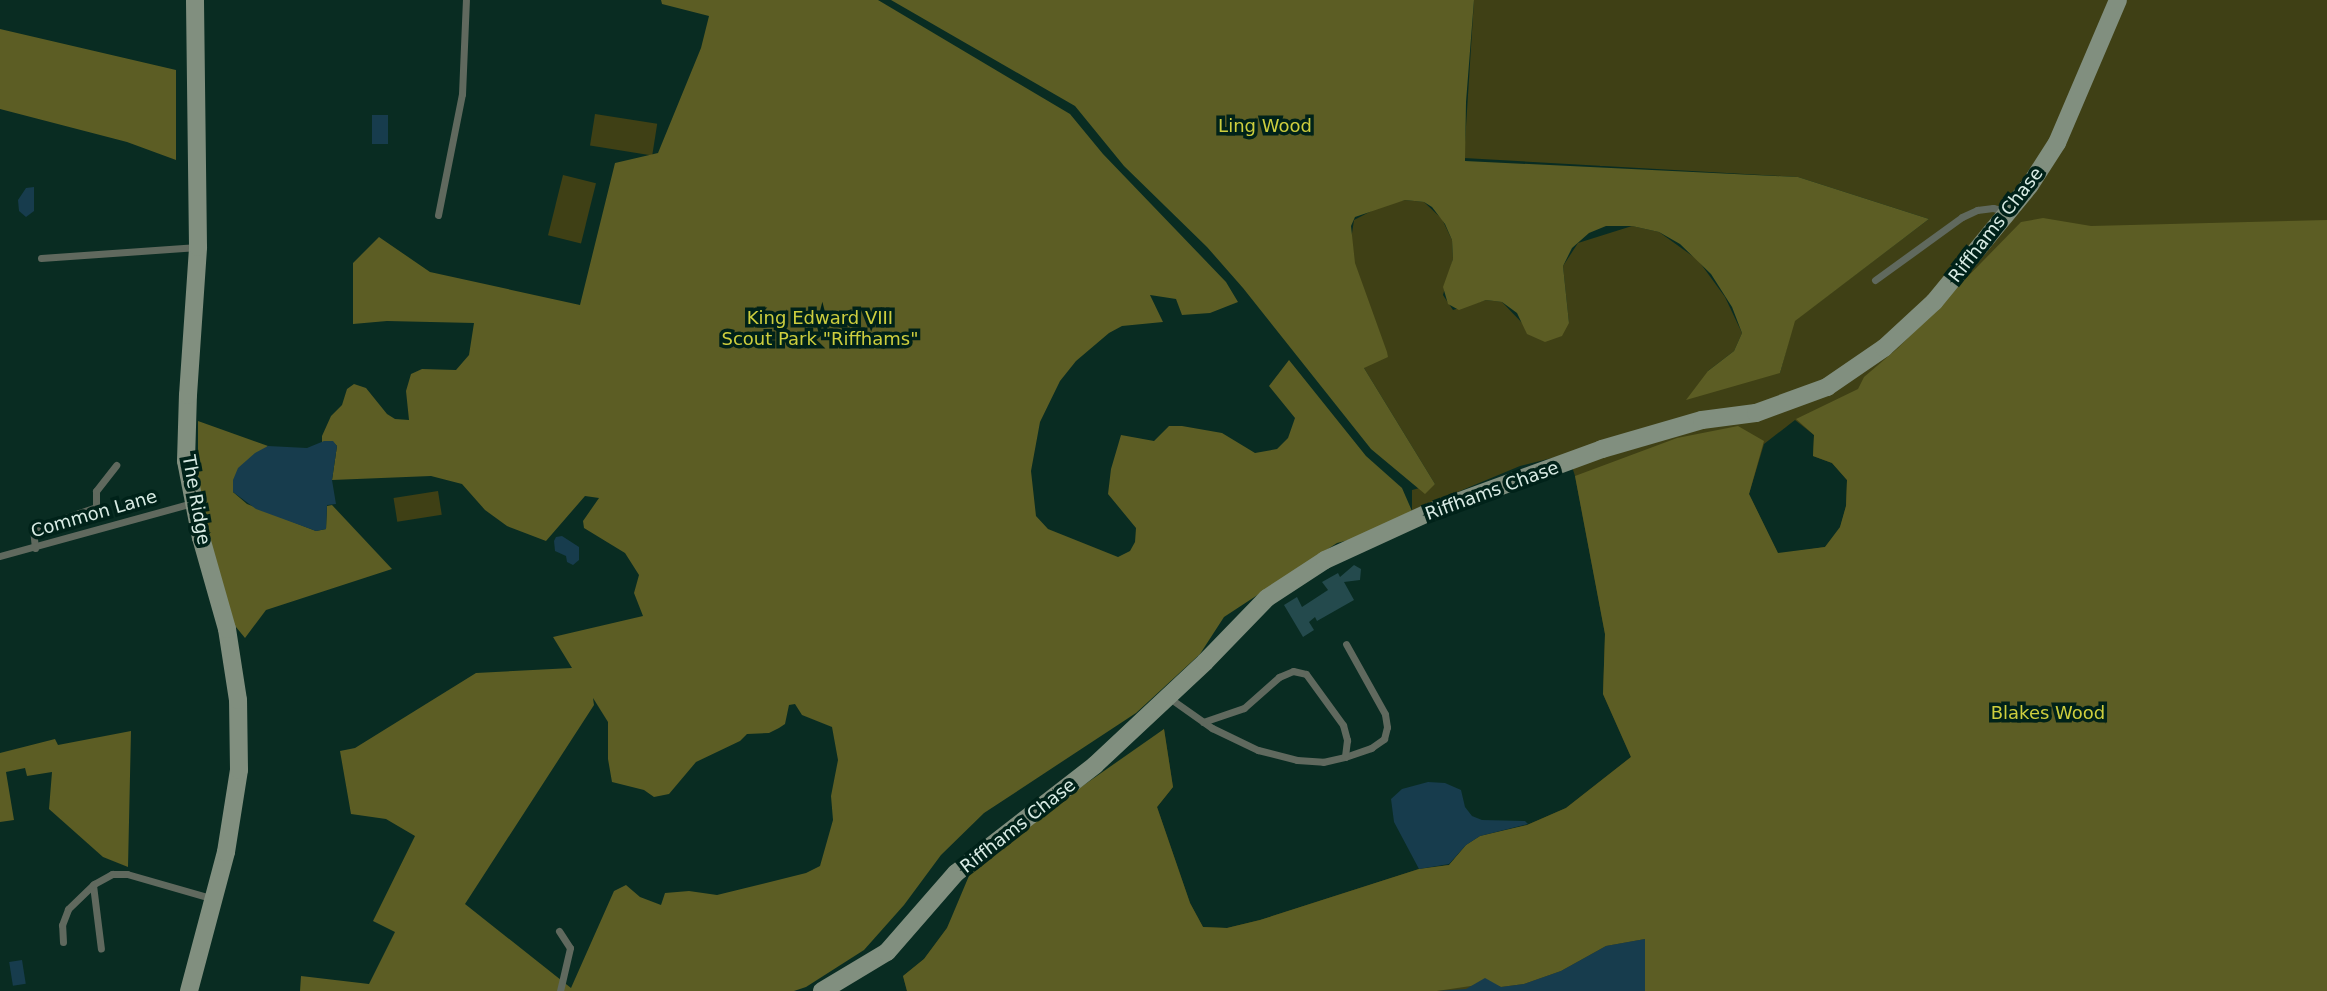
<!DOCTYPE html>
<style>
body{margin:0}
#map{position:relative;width:2327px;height:991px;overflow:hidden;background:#092c22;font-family:"DejaVu Sans",sans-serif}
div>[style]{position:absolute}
.green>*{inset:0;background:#3f4015;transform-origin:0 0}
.forest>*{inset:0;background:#5c5d24}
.water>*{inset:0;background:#173c4d;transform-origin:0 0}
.building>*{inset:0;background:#244a4d}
.lane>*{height:7px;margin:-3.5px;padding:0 3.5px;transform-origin:3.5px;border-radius:3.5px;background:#60695e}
.secondary>*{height:18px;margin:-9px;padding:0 9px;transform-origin:9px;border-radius:9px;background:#818f7f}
span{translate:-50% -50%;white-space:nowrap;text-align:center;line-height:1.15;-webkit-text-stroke:7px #002219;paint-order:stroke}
.park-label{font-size:18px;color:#cdce3e}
.street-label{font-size:18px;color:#d9ece5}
</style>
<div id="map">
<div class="green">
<div style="clip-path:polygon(evenodd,1474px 0,2327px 0,2327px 991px,907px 991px,903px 976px,924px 959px,947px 928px,960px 902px,1164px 729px,1173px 787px,1157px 807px,1190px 903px,1203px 927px,1227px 928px,1260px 920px,1419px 869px,1449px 865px,1466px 845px,1480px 836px,1527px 825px,1566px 808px,1631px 757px,1603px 694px,1605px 634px,1575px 476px,1568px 454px,1520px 466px,1412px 511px,1412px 490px,1435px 484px,1364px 368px,1351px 240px,1354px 220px,1383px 205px,1405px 200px,1424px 202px,1442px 219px,1452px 240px,1453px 259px,1443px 295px,1453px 310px,1486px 300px,1502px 302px,1527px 328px,1569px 323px,1563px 266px,1578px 243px,1632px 226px,1659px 232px,1698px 260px,1725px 297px,1742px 333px,1734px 351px,1708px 371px,1780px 373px,1794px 321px,1929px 219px,1798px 177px,1464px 158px,1474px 0,1795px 420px,1814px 435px,1813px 456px,1832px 463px,1847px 480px,1846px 506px,1840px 528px,1825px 547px,1778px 554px,1749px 494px,1764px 444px,1795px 420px)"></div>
<div style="left:595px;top:114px;width:63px;height:32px;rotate:9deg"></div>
<div style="left:563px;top:175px;width:34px;height:62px;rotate:14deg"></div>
<div style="left:438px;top:491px;width:24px;height:45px;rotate:81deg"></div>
</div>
<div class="forest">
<div style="clip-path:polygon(evenodd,661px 0,878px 0,1070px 114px,1103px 154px,1226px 282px,1238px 302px,1210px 313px,1182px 315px,1176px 299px,1150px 295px,1163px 322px,1122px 326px,1109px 333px,1076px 361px,1060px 381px,1040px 422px,1031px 471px,1036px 516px,1048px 529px,1118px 557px,1130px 551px,1135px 542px,1136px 528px,1108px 494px,1111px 469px,1121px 435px,1154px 441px,1169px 426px,1182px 426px,1222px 433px,1255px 453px,1277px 449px,1288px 438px,1295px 418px,1269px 386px,1289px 360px,1366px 456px,1402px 488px,1412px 511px,1357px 538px,1337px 543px,1224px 617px,1200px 654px,1136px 713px,984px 813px,941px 855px,904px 905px,864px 950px,806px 987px,794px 991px,300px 991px,301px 976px,369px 984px,395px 932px,373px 921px,415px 836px,386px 819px,351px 814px,340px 751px,355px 748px,476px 673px,572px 668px,553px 637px,643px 616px,634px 593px,639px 575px,625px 553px,584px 528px,583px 521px,599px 498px,585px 496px,546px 541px,507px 526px,485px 510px,462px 484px,431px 476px,332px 480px,337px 446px,333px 442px,322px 442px,322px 436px,331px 416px,342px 405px,347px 389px,354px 384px,366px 388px,387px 414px,395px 419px,409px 420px,406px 391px,411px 374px,422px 369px,456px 370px,469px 355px,474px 323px,387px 321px,353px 324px,353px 263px,379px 237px,430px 272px,580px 305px,615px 163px,658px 153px,701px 48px,709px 16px,662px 4px,661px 0,593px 698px,608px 722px,608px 759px,612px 782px,644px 790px,654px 797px,669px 794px,696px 762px,740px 741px,747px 734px,769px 733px,779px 728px,785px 724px,789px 705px,795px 704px,802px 715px,832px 727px,838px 760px,831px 796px,833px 820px,820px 866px,806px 873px,717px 895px,689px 891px,665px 893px,661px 905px,640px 897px,626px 885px,614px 891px,571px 988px,465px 904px,594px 705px,593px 698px)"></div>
<div style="clip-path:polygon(891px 0,1474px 0,1466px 102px,1465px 161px,1798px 177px,1929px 219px,1795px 321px,1780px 373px,1686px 400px,1708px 371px,1734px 351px,1742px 333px,1732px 307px,1711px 274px,1680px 244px,1659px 232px,1632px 226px,1606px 226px,1589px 233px,1572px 248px,1563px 266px,1569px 323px,1562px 336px,1545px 342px,1527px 334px,1517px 313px,1502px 302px,1486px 300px,1459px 310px,1448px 304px,1443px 287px,1453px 259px,1452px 240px,1445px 224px,1432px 207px,1424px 202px,1405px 200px,1355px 217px,1351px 226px,1355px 263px,1387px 352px,1388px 357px,1364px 368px,1435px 484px,1425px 494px,1371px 449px,1243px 288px,1207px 247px,1124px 166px,1075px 106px)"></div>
<div style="clip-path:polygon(0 29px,176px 70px,176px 160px,127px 142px,0 109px)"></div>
<div style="clip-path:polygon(2043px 218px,2091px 226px,2327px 220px,2327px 991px,1645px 991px,1645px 939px,1606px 946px,1561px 971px,1524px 984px,1501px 987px,1491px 983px,1437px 991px,907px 991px,903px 976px,924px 959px,947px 928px,971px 871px,981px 857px,1164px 729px,1173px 787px,1157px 807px,1190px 903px,1203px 927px,1227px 928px,1260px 920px,1419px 869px,1449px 865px,1466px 845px,1480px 836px,1527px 825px,1566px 808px,1631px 757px,1603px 694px,1605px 634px,1575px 476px,1677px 438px,1738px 426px,1764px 441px,1749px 494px,1778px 553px,1825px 547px,1840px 527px,1846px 506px,1847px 480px,1832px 463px,1813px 456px,1814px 435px,1796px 419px,1858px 389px,1864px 377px,1898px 348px,2021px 222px)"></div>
<div style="clip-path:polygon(198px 421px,268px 446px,233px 481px,233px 492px,247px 504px,316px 531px,326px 529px,327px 506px,332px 505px,392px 569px,266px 610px,245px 638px,222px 610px,198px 503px)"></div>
<div style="clip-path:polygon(131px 731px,128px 867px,103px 857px,49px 809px,52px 772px,27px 776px,25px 768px,6px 772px,14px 820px,0 822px,0 753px,55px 739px,58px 745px)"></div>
</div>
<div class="water">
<div style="left:372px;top:115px;width:16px;height:29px"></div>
<div style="clip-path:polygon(34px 187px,34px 211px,26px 217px,19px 211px,18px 200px,26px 188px)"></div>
<div style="clip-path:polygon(324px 441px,333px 441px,337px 446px,332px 480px,336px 504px,327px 505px,326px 529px,316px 531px,256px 509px,233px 492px,233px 480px,238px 468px,255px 453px,268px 446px,307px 448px)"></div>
<div style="clip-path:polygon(562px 536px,579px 547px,579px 560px,573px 565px,567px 562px,566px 556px,555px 551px,554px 541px,556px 537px)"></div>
<div style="clip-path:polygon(1428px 782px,1445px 783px,1461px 790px,1465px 807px,1472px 816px,1482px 820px,1525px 821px,1528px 824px,1480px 836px,1466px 845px,1449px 864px,1419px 869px,1394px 822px,1391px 799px,1402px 789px)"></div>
<div style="clip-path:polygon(1645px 939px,1645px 991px,1437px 991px,1466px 989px,1485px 978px,1501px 987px,1524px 984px,1561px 971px,1606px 946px)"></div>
<div style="left:22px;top:960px;width:24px;height:13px;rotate:81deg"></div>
</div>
<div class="building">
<div style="clip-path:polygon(1354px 565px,1361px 569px,1360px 580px,1344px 582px,1354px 600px,1317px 621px,1315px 617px,1309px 622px,1314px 630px,1303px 637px,1284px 605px,1297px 597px,1302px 607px,1328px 590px,1322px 582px,1338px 573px,1340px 577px)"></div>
</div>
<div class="lane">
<div style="left:438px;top:215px;width:123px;rotate:-78.8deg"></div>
<div style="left:462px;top:94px;width:94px;rotate:-87.6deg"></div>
<div style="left:41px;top:258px;width:157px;rotate:-4deg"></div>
<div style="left:1875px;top:280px;width:107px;rotate:-35.9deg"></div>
<div style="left:1962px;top:217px;width:17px;rotate:-25deg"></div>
<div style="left:1977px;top:210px;width:16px;rotate:-7deg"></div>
<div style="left:1993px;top:208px;width:12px;rotate:14deg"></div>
<div style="left:35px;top:548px;width:19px;rotate:-96deg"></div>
<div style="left:33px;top:529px;width:67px;rotate:-19.2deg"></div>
<div style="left:96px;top:507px;width:16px;rotate:-90deg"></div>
<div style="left:96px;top:491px;width:33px;rotate:-52deg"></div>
<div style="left:0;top:556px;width:199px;rotate:-15.4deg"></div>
<div style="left:1168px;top:697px;width:54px;rotate:35.2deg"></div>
<div style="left:1212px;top:728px;width:51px;rotate:25.6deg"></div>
<div style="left:1258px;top:750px;width:40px;rotate:14.4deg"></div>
<div style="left:1297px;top:760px;width:26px;rotate:4deg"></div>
<div style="left:1323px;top:762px;width:23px;rotate:-13deg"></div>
<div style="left:1345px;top:757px;width:28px;rotate:-19deg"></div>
<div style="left:1371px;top:748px;width:16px;rotate:-35deg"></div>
<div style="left:1384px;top:739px;width:12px;rotate:-76deg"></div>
<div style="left:1387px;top:727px;width:13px;rotate:-99deg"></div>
<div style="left:1385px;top:714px;width:80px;rotate:-119.1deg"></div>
<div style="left:1203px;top:722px;width:43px;rotate:-18.9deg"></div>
<div style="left:1244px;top:708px;width:47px;rotate:-41.5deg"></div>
<div style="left:1279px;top:677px;width:15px;rotate:-23deg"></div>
<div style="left:1293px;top:671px;width:13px;rotate:13deg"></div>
<div style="left:1306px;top:674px;width:63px;rotate:54deg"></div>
<div style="left:1343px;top:725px;width:16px;rotate:75deg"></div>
<div style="left:1347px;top:740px;width:17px;rotate:97deg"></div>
<div style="left:93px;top:885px;width:64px;rotate:82.9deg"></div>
<div style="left:559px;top:931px;width:20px;rotate:57deg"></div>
<div style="left:570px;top:948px;width:44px;rotate:103.1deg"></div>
<div style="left:63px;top:942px;width:17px;rotate:-93deg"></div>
<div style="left:62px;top:925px;width:17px;rotate:-69deg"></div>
<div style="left:68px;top:909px;width:36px;rotate:-44deg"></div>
<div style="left:94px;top:884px;width:21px;rotate:-29deg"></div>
<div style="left:112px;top:874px;width:15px"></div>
<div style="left:127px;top:874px;width:91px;rotate:16deg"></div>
</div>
<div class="secondary">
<div style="left:189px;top:991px;width:144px;rotate:-75.1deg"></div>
<div style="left:226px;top:852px;width:83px;rotate:-81deg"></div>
<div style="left:239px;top:770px;width:70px;rotate:-90.8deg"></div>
<div style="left:238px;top:700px;width:72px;rotate:-98.8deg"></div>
<div style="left:227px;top:629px;width:95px;rotate:-105.9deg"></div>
<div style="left:201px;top:538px;width:78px;rotate:-101deg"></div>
<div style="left:186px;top:461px;width:66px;rotate:-88.3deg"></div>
<div style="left:188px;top:395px;width:148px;rotate:-86.1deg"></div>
<div style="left:198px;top:247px;width:247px;rotate:-90.7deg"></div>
<div style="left:822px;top:991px;width:76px;rotate:-31deg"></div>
<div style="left:887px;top:952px;width:105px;rotate:-48.9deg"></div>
<div style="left:956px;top:873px;width:176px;rotate:-37.8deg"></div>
<div style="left:1095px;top:765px;width:151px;rotate:-43.1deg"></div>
<div style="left:1205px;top:662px;width:89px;rotate:-45.9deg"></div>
<div style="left:1267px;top:598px;width:69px;rotate:-33.2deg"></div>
<div style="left:1325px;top:560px;width:115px;rotate:-24.6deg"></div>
<div style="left:1430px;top:512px;width:183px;rotate:-20.1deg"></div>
<div style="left:1602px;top:449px;width:104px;rotate:-16.2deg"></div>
<div style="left:1702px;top:420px;width:54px;rotate:-7.4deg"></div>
<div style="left:1756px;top:413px;width:76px;rotate:-20.1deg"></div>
<div style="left:1827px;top:387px;width:69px;rotate:-34.4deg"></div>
<div style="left:1884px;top:348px;width:68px;rotate:-42.6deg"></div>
<div style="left:1934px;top:302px;width:151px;rotate:-50.6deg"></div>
<div style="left:2030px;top:185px;width:50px;rotate:-57.3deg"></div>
<div style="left:2057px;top:143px;width:155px;rotate:-66.9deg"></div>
</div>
<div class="park-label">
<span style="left:1265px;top:126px">Ling Wood</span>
<span style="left:820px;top:329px">King Edward VIII<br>Scout Park "Riffhams"</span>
<span style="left:2048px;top:713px">Blakes Wood</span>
</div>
<div class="street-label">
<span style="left:1996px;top:225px;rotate:-52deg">Riffhams Chase</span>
<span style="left:1492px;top:491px;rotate:-20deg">Riffhams Chase</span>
<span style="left:196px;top:500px;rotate:80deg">The Ridge</span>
<span style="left:94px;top:514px;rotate:-16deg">Common Lane</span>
<span style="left:1018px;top:826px;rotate:-38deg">Riffhams Chase</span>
</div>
</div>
